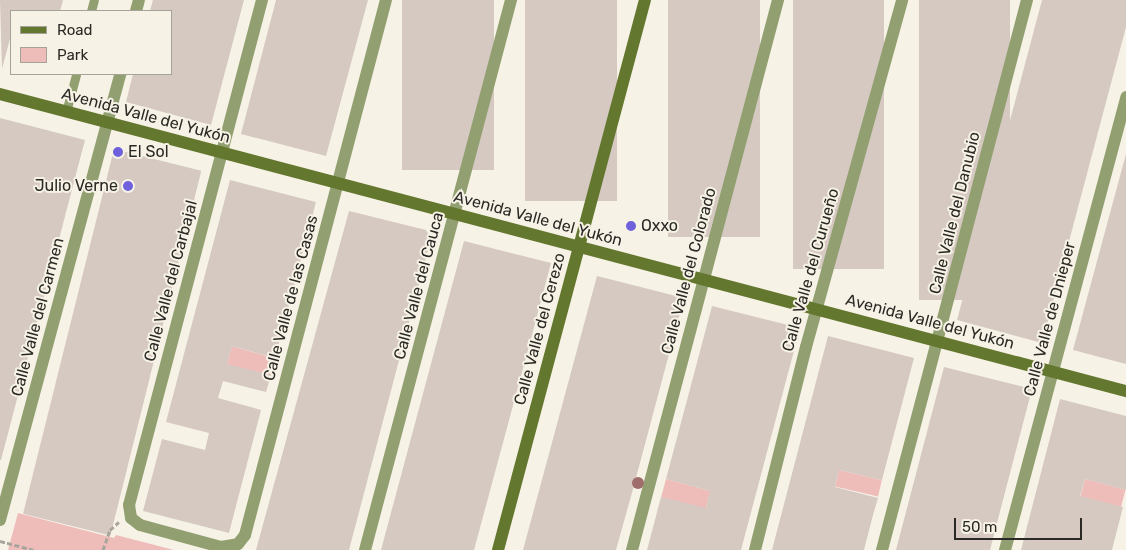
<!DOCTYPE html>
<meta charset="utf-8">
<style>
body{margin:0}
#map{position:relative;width:1126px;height:550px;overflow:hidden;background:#f7f2e6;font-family:Rubik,sans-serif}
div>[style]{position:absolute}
.green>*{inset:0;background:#eebdba;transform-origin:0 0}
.building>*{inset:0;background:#d5c9c2;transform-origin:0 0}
.path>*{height:3px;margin-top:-1.5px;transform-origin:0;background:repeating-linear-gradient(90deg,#a9a59c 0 5px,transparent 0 7.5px)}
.lane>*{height:9px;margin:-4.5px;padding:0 4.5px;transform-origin:4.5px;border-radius:4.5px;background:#92a071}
.street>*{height:12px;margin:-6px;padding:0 6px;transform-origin:6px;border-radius:6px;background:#92a071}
.secondary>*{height:12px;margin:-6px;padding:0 6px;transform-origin:6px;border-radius:6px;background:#64772e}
.trees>*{width:12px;height:12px;margin:-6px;border-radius:50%;background:#a06d6d}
.dots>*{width:14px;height:14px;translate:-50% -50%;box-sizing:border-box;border:2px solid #f7f2e6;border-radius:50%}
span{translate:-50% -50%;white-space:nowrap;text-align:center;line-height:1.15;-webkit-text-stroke:4px #f7f2e6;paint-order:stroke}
.street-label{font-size:16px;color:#2b2925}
.poi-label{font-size:16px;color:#2b2925}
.left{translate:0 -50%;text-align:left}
.right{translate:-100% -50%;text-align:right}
.legend{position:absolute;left:10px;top:10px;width:162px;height:65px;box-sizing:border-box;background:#f7f2e6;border:1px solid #a5a299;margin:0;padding:6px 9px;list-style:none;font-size:15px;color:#2b2925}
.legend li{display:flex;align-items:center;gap:10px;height:25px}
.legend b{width:25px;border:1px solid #a5a299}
.scale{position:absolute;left:954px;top:518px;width:128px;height:22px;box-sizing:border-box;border:2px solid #2b2925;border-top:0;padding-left:6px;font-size:15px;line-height:18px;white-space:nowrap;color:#2b2925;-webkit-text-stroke:4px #f7f2e6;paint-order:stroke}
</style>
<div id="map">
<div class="green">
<div style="left:232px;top:346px;width:45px;height:19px;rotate:16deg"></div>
<div style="left:839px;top:470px;width:44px;height:17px;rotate:13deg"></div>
<div style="left:666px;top:479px;width:46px;height:19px;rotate:15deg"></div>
<div style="left:1085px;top:479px;width:42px;height:18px;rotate:15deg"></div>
<div style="clip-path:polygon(18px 513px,114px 538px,116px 535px,174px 550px,8px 550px)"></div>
</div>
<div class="building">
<div style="clip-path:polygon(0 0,63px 0,60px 11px,11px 11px,11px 35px,2px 69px)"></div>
<div style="clip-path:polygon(153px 0,244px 0,211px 125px,126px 102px,133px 74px,171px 74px,171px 11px,150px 11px)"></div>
<div style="clip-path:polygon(276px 0,368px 0,326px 156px,241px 134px)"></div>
<div style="left:402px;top:0;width:92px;height:170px"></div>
<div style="left:525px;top:0;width:92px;height:201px"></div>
<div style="left:668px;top:0;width:92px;height:237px"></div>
<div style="left:793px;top:0;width:91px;height:269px"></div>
<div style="left:919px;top:0;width:91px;height:300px"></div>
<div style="clip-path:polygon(1042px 0,1126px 0,1126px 27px,1042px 343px,957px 320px)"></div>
<div style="clip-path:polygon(0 118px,85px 140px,1px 460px,0 460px)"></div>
<div style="left:114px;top:149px;width:90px;height:376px;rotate:14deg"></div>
<div style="clip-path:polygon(1126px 154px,1126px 364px,1073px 350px)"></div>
<div style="clip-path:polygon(230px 180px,316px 202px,275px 358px,232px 346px,227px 364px,271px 375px,266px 392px,223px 381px,218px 398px,261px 410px,229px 533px,143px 511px,162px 439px,205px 450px,209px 433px,166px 422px)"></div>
<div style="clip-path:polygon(349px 211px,426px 230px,431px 239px,349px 550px,256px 550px)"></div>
<div style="clip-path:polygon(464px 241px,551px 263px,528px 350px,474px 550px,381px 550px)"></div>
<div style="clip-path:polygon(597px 276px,684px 298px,633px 489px,616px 550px,523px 550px)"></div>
<div style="clip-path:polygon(712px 306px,800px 328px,741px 550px,647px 550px,661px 497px,706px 508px,710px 491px,666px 479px)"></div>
<div style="clip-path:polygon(828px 336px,914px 358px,882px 480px,839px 470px,835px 487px,878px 498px,873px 515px,864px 550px,772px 550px)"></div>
<div style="clip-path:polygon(944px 367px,1032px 389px,991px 546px,990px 550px,896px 550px)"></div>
<div style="clip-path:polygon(1060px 399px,1126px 416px,1126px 490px,1085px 479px,1080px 496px,1123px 507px,1112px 550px,1021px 550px)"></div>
</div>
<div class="path">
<div style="left:0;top:541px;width:35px;rotate:15deg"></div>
<div style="left:103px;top:550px;width:21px;rotate:-71deg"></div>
<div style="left:110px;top:530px;width:12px;rotate:-42deg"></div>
</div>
<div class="lane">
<div style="left:91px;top:11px;width:11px;rotate:-75deg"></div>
<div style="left:66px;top:112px;width:39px;rotate:-75deg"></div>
</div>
<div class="street">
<div style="left:262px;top:0;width:522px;rotate:104.75deg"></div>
<div style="left:129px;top:505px;width:13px;rotate:81deg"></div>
<div style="left:131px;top:518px;width:11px;rotate:38deg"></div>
<div style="left:140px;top:525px;width:84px;rotate:15.2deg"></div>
<div style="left:221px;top:547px;width:17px;rotate:-10deg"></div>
<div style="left:238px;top:544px;width:11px;rotate:-52deg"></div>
<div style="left:245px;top:535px;width:553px;rotate:-75.24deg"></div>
<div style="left:136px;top:11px;width:11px;rotate:-75deg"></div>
<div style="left:0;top:520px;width:462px;rotate:-74.9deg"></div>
<div style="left:365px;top:550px;width:569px;rotate:-75.13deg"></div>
<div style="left:632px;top:550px;width:569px;rotate:-75.13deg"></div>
<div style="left:755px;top:550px;width:209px;rotate:-75.9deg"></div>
<div style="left:806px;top:347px;width:360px;rotate:-74.5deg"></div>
<div style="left:882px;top:550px;width:569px;rotate:-75.23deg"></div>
<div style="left:1005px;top:550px;width:469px;rotate:-75deg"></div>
</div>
<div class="secondary">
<div style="left:0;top:94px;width:1165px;rotate:14.78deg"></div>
<div style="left:498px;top:550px;width:569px;rotate:-75.04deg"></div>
</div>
<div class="trees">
<div style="left:638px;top:483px"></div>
</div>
<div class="dots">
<div style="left:118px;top:152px;background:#6f61db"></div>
<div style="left:128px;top:186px;background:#6f61db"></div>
<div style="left:631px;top:226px;background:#6f61db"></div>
</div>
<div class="street-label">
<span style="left:146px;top:116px;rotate:15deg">Avenida Valle del Yukón</span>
<span style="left:955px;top:213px;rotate:-76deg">Calle Valle del Danubio</span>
<span style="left:538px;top:219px;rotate:15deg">Avenida Valle del Yukón</span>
<span style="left:811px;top:270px;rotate:-74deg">Calle Valle del Curueño</span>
<span style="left:689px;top:271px;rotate:-75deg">Calle Valle del Colorado</span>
<span style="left:171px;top:281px;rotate:-75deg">Calle Valle del Carbajal</span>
<span style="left:419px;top:286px;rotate:-75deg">Calle Valle del Cauca</span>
<span style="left:291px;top:298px;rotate:-75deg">Calle Valle de las Casas</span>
<span style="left:38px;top:317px;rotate:-75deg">Calle Valle del Carmen</span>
<span style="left:1050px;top:319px;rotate:-75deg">Calle Valle de Dnieper</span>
<span style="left:930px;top:322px;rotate:15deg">Avenida Valle del Yukón</span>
<span style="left:540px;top:329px;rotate:-75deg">Calle Valle del Cerezo</span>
</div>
<div class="poi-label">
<span class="left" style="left:128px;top:152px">El Sol</span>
<span class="right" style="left:118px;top:186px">Julio Verne</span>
<span class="left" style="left:641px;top:226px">Oxxo</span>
</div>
<ul class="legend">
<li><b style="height:6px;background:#64772e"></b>Road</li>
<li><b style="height:14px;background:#eebdba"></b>Park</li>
</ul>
<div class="scale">50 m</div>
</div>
